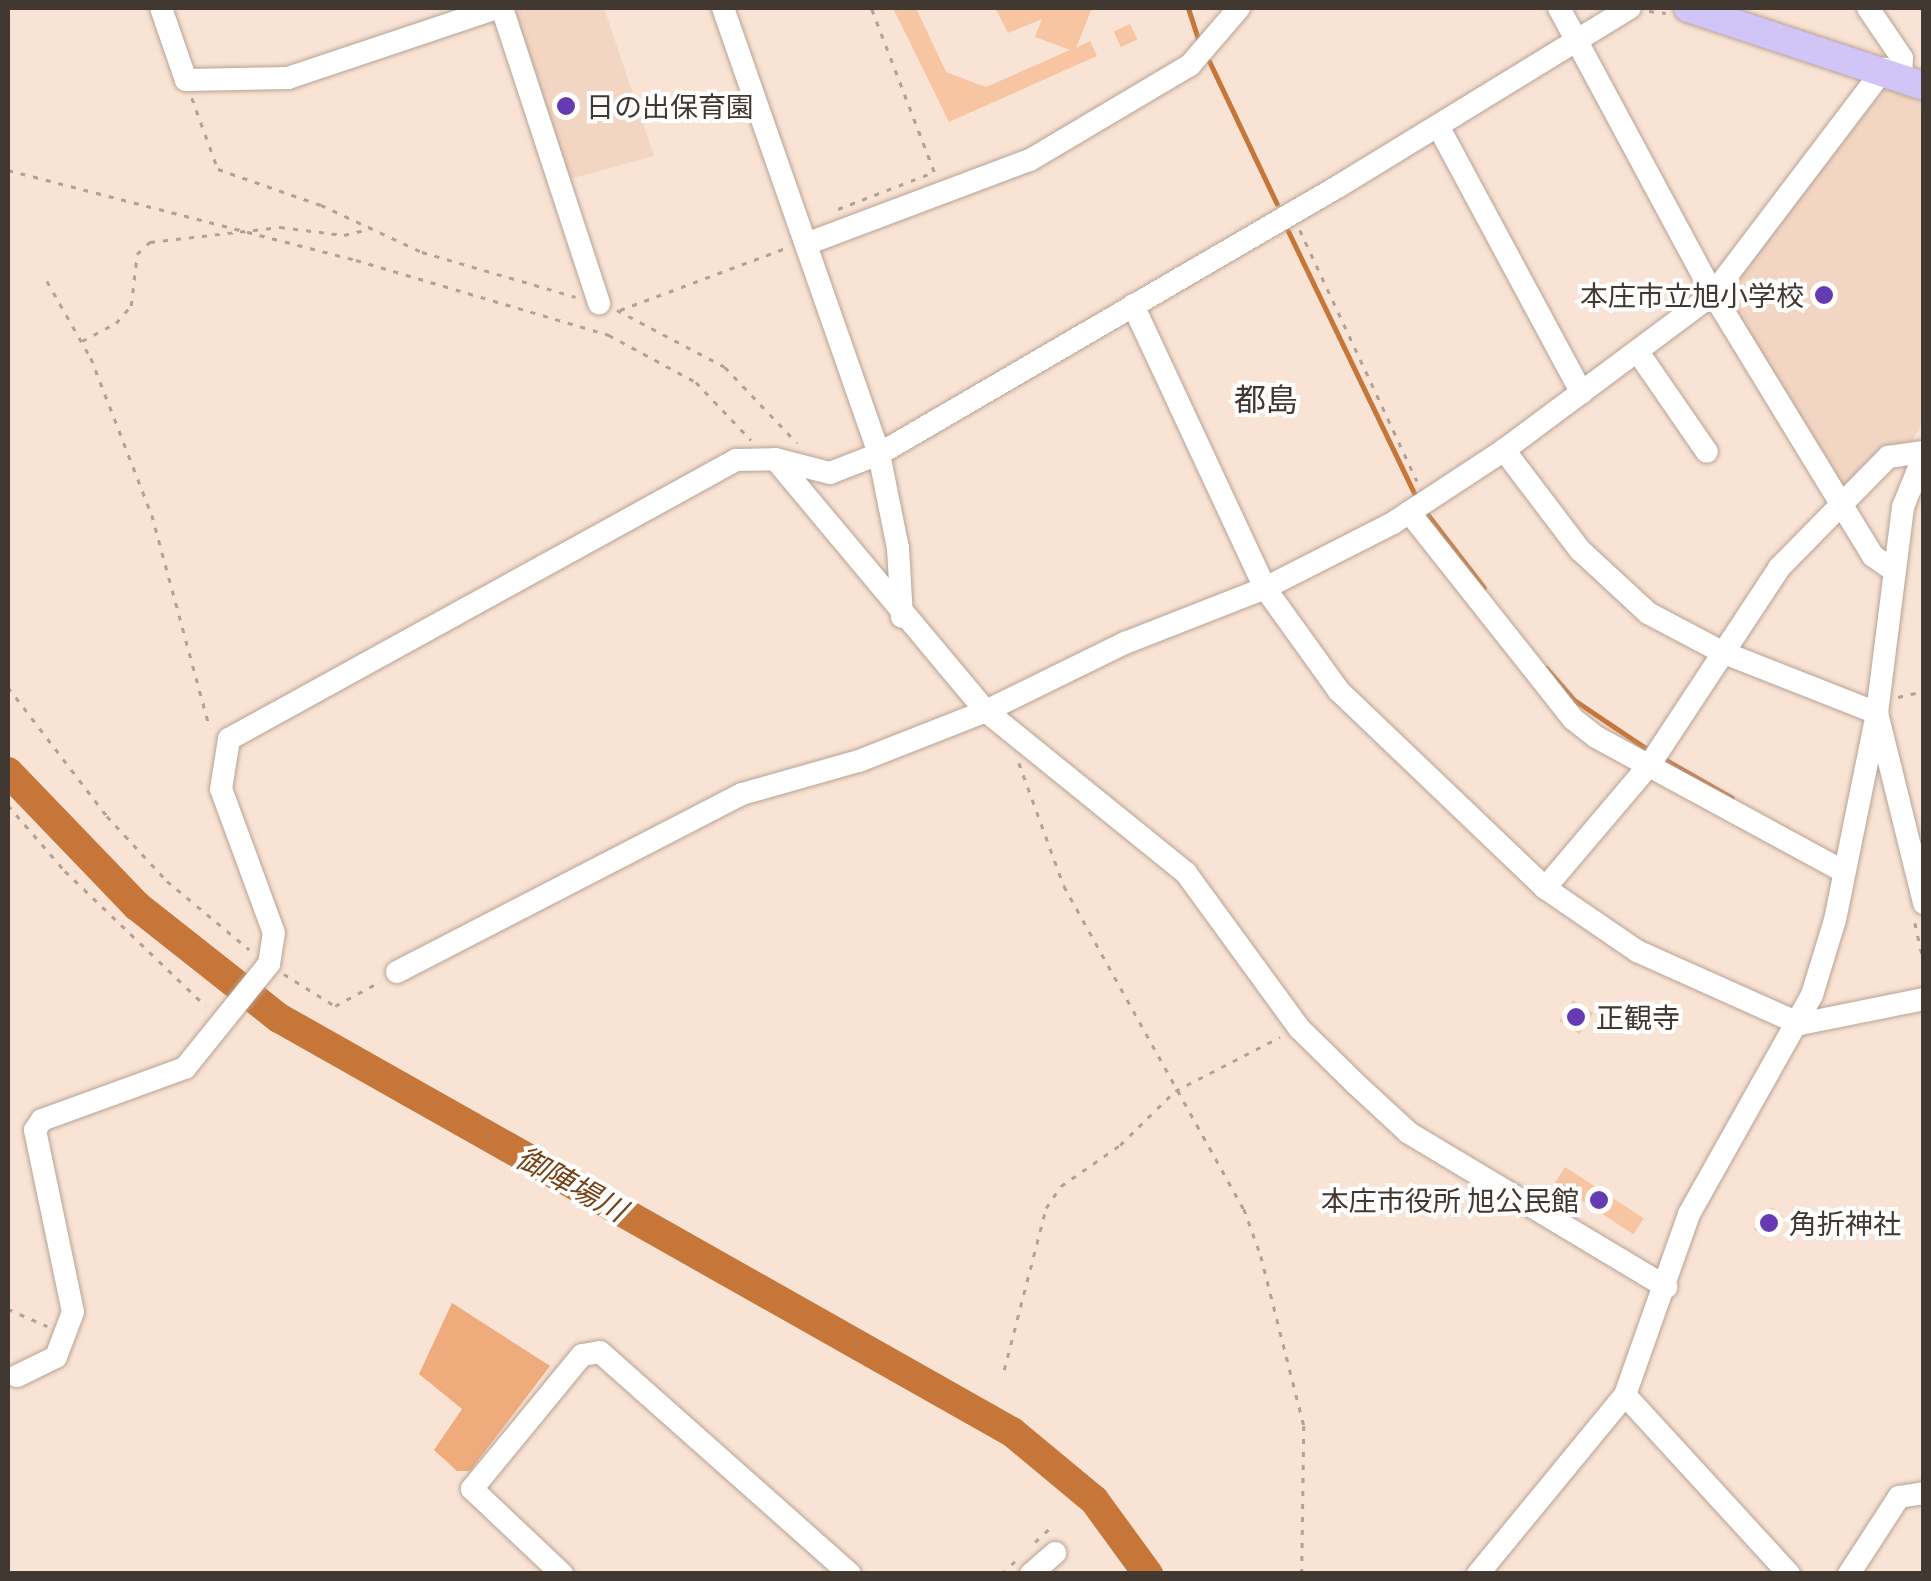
<!DOCTYPE html>
<meta charset="utf-8">
<style>
body{margin:0}
#map{position:relative;width:1931px;height:1581px;overflow:hidden;background:#f9e3d4;font-family:"Exo 2","Noto Sans JP",sans-serif}
div>[style]{position:absolute}
.built>*{inset:0;background:#f2d6c3}
.green>*{inset:0;background:#efab7b}
.stream>*{height:5px;margin:-2.5px;padding:0 2.5px;transform-origin:2.5px;border-radius:2.5px;background:#c67639}
.river>*{height:30px;margin:-15px;padding:0 15px;transform-origin:15px;border-radius:15px;background:#c67639}
.building>*{inset:0;background:#f8c5a2;transform-origin:0 0}
.path>*{height:2.5px;margin-top:-1.25px;transform-origin:0;background:repeating-linear-gradient(90deg,#b2a196 0 5px,transparent 0 13px)}
.roads{filter:drop-shadow(0 0 2px #b7a294) drop-shadow(0 0 2px #b7a294)}
.minor>*{height:22px;margin:-11px;padding:0 11px;transform-origin:11px;border-radius:11px;background:#fff}
.major>*{height:28px;margin:-14px;padding:0 14px;transform-origin:14px;border-radius:14px;background:#d1c5f7}
.dots>*{width:28px;height:28px;translate:-50% -50%;box-sizing:border-box;border:5px solid #fff;border-radius:50%}
span{translate:-50% -50%;white-space:nowrap;text-align:center;line-height:1.15;-webkit-text-stroke:8px #fff;paint-order:stroke}
.poi-label{font-size:28px;color:#413832}
.left{translate:0 -50%;text-align:left}
.right{translate:-100% -50%;text-align:right}
.water-label{font-size:30px;color:#784317;font-style:italic}
.quarter-label{font-size:32px;color:#413832}
.frame{position:absolute;inset:0;border:10px solid #413832;pointer-events:none}
</style>
<div id="map">
<div class="built">
<div style="clip-path:polygon(520px 8px,604px 8px,654px 156px,570px 179px,514px 14px)"></div>
<div style="clip-path:polygon(1886px 87px,1923px 104px,1924px 420px,1908px 448px,1841px 491px,1721px 301px)"></div>
</div>
<div class="green">
<div style="clip-path:polygon(452px 1303px,550px 1366px,470px 1471px,457px 1471px,434px 1450px,462px 1409px,419px 1374px)"></div>
</div>
<div class="stream">
<div style="left:1188px;top:8px;width:32px;rotate:72deg"></div>
<div style="left:1209px;top:61px;width:158px;rotate:64.6deg"></div>
<div style="left:1288px;top:231px;width:300px;rotate:64.3deg"></div>
<div style="left:1424px;top:510px;width:98px;rotate:52.4deg"></div>
<div style="left:1546px;top:668px;width:43px;rotate:48.8deg"></div>
<div style="left:1574px;top:700px;width:92px;rotate:33.9deg"></div>
<div style="left:1664px;top:759px;width:78px;rotate:29.8deg"></div>
</div>
<div class="river">
<div style="left:8px;top:772px;width:186px;rotate:46.1deg"></div>
<div style="left:137px;top:906px;width:181px;rotate:38.3deg"></div>
<div style="left:279px;top:1018px;width:842px;rotate:29.46deg"></div>
<div style="left:1012px;top:1432px;width:107px;rotate:39.7deg"></div>
<div style="left:1094px;top:1500px;width:92px;rotate:53.9deg"></div>
</div>
<div class="building">
<div style="clip-path:polygon(893px 8px,916px 8px,946px 72px,986px 87px,1070px 50px,1035px 37px,1042px 19px,1008px 33px,995px 8px,1092px 8px,1076px 48px,1090px 41px,1097px 56px,949px 122px)"></div>
<div style="left:1130px;top:24px;width:17px;height:18px;rotate:65deg"></div>
<div style="left:1573px;top:1000px;width:24px;height:25px;rotate:33deg"></div>
<div style="left:1565px;top:1167px;width:94px;height:19px;rotate:33deg"></div>
<div style="left:1771px;top:1207px;width:15px;height:28px;rotate:37deg"></div>
</div>
<div class="path">
<div style="left:1649px;top:11px;width:17px;rotate:7deg"></div>
<div style="left:192px;top:98px;width:76px;rotate:69.9deg"></div>
<div style="left:218px;top:169px;width:109px;rotate:19.3deg"></div>
<div style="left:321px;top:205px;width:111px;rotate:25deg"></div>
<div style="left:422px;top:252px;width:160px;rotate:16.3deg"></div>
<div style="left:8px;top:170px;width:359px;rotate:14.5deg"></div>
<div style="left:356px;top:260px;width:264px;rotate:16.5deg"></div>
<div style="left:609px;top:335px;width:99px;rotate:28.4deg"></div>
<div style="left:696px;top:382px;width:80px;rotate:46.5deg"></div>
<div style="left:838px;top:209px;width:103px;rotate:-21.1deg"></div>
<div style="left:934px;top:172px;width:176px;rotate:-111deg"></div>
<div style="left:1300px;top:230px;width:277px;rotate:65deg"></div>
<div style="left:47px;top:281px;width:89px;rotate:60.3deg"></div>
<div style="left:91px;top:358px;width:168px;rotate:68.8deg"></div>
<div style="left:152px;top:515px;width:221px;rotate:74.8deg"></div>
<div style="left:617px;top:310px;width:122px;rotate:27.8deg"></div>
<div style="left:725px;top:367px;width:105px;rotate:46.5deg"></div>
<div style="left:620px;top:310px;width:177px;rotate:-20.5deg"></div>
<div style="left:82px;top:341px;width:38px;rotate:-28deg"></div>
<div style="left:116px;top:323px;width:23px;rotate:-49deg"></div>
<div style="left:131px;top:306px;width:52px;rotate:-83.4deg"></div>
<div style="left:137px;top:254px;width:18px;rotate:-43deg"></div>
<div style="left:150px;top:242px;width:131px;rotate:-6.6deg"></div>
<div style="left:280px;top:227px;width:64px;rotate:7.1deg"></div>
<div style="left:344px;top:235px;width:25px;rotate:-14deg"></div>
<div style="left:8px;top:687px;width:163px;rotate:52.5deg"></div>
<div style="left:107px;top:816px;width:88px;rotate:47.3deg"></div>
<div style="left:167px;top:881px;width:107px;rotate:39.7deg"></div>
<div style="left:1898px;top:697px;width:27px;rotate:-13deg"></div>
<div style="left:1019px;top:763px;width:131px;rotate:69.9deg"></div>
<div style="left:1064px;top:886px;width:370px;rotate:60.9deg"></div>
<div style="left:1244px;top:1209px;width:50px;rotate:70.1deg"></div>
<div style="left:1261px;top:1256px;width:175px;rotate:75.8deg"></div>
<div style="left:1304px;top:1426px;width:148px;rotate:90.8deg"></div>
<div style="left:8px;top:805px;width:87px;rotate:49.2deg"></div>
<div style="left:65px;top:871px;width:195px;rotate:43.8deg"></div>
<div style="left:1915px;top:923px;width:41px;rotate:77.3deg"></div>
<div style="left:284px;top:974px;width:60px;rotate:32.1deg"></div>
<div style="left:335px;top:1006px;width:52px;rotate:-28.5deg"></div>
<div style="left:8px;top:1309px;width:43px;rotate:23.6deg"></div>
<div style="left:1004px;top:1370px;width:167px;rotate:-75.5deg"></div>
<div style="left:1046px;top:1208px;width:27px;rotate:-56deg"></div>
<div style="left:1061px;top:1186px;width:72px;rotate:-34.8deg"></div>
<div style="left:1120px;top:1145px;width:77px;rotate:-44.5deg"></div>
<div style="left:1175px;top:1091px;width:118px;rotate:-27.2deg"></div>
<div style="left:1035px;top:1542px;width:21px;rotate:-43deg"></div>
<div style="left:1002px;top:1574px;width:18px;rotate:-45deg"></div>
</div>
<div class="roads">
<div class="minor">
<div style="left:161px;top:8px;width:76px;rotate:70.9deg"></div>
<div style="left:186px;top:80px;width:102px;rotate:-1.1deg"></div>
<div style="left:288px;top:78px;width:220px;rotate:-18.5deg"></div>
<div style="left:502px;top:8px;width:311px;rotate:71.8deg"></div>
<div style="left:723px;top:8px;width:472px;rotate:70.7deg"></div>
<div style="left:879px;top:454px;width:96px;rotate:78.6deg"></div>
<div style="left:898px;top:548px;width:69px;rotate:86.7deg"></div>
<div style="left:1559px;top:8px;width:325px;rotate:61.7deg"></div>
<div style="left:1713px;top:294px;width:307px;rotate:58.6deg"></div>
<div style="left:1873px;top:556px;width:24px;rotate:35deg"></div>
<div style="left:1868px;top:8px;width:60px;rotate:55.8deg"></div>
<div style="left:1902px;top:58px;width:18px;rotate:93deg"></div>
<div style="left:1438px;top:126px;width:303px;rotate:61.7deg"></div>
<div style="left:806px;top:244px;width:239px;rotate:-20.6deg"></div>
<div style="left:1030px;top:160px;width:186px;rotate:-30.7deg"></div>
<div style="left:1190px;top:65px;width:75px;rotate:-49.3deg"></div>
<div style="left:1133px;top:305px;width:312px;rotate:65deg"></div>
<div style="left:1265px;top:588px;width:127px;rotate:54.3deg"></div>
<div style="left:1339px;top:691px;width:285px;rotate:43.7deg"></div>
<div style="left:1545px;top:888px;width:112px;rotate:34.4deg"></div>
<div style="left:1637px;top:951px;width:179px;rotate:24.1deg"></div>
<div style="left:1800px;top:1024px;width:126px;rotate:-11.4deg"></div>
<div style="left:1638px;top:352px;width:121px;rotate:55.4deg"></div>
<div style="left:1504px;top:450px;width:126px;rotate:52.8deg"></div>
<div style="left:1580px;top:550px;width:93px;rotate:42.8deg"></div>
<div style="left:1648px;top:613px;width:84px;rotate:27.8deg"></div>
<div style="left:1722px;top:652px;width:167px;rotate:21.5deg"></div>
<div style="left:1877px;top:713px;width:196px;rotate:76.1deg"></div>
<div style="left:775px;top:459px;width:329px;rotate:50.1deg"></div>
<div style="left:986px;top:711px;width:257px;rotate:39deg"></div>
<div style="left:1186px;top:873px;width:192px;rotate:53.9deg"></div>
<div style="left:1299px;top:1028px;width:80px;rotate:44.5deg"></div>
<div style="left:1356px;top:1084px;width:72px;rotate:42.8deg"></div>
<div style="left:1409px;top:1133px;width:300px;rotate:30.9deg"></div>
<div style="left:1409px;top:512px;width:264px;rotate:51.6deg"></div>
<div style="left:1573px;top:719px;width:29px;rotate:38deg"></div>
<div style="left:1596px;top:737px;width:281px;rotate:28.5deg"></div>
<div style="left:1545px;top:888px;width:162px;rotate:-49.7deg"></div>
<div style="left:1650px;top:764px;width:235px;rotate:-56.6deg"></div>
<div style="left:1779px;top:568px;width:156px;rotate:-45.5deg"></div>
<div style="left:1888px;top:457px;width:36px;rotate:-8deg"></div>
<div style="left:397px;top:972px;width:388px;rotate:-27.3deg"></div>
<div style="left:742px;top:794px;width:122px;rotate:-15.8deg"></div>
<div style="left:859px;top:761px;width:136px;rotate:-21.5deg"></div>
<div style="left:986px;top:711px;width:155px;rotate:-26.1deg"></div>
<div style="left:1125px;top:643px;width:150px;rotate:-21.4deg"></div>
<div style="left:1265px;top:588px;width:144px;rotate:-26.9deg"></div>
<div style="left:1393px;top:523px;width:133px;rotate:-33.3deg"></div>
<div style="left:1504px;top:450px;width:261px;rotate:-36.7deg"></div>
<div style="left:1713px;top:294px;width:283px;rotate:-52.8deg"></div>
<div style="left:17px;top:1376px;width:43px;rotate:-26deg"></div>
<div style="left:56px;top:1357px;width:48px;rotate:-69.3deg"></div>
<div style="left:73px;top:1312px;width:186px;rotate:-101.8deg"></div>
<div style="left:35px;top:1130px;width:12px;rotate:-55deg"></div>
<div style="left:42px;top:1120px;width:152px;rotate:-20deg"></div>
<div style="left:185px;top:1068px;width:134px;rotate:-51.1deg"></div>
<div style="left:269px;top:964px;width:31px;rotate:-81deg"></div>
<div style="left:274px;top:933px;width:153px;rotate:-110.2deg"></div>
<div style="left:221px;top:789px;width:51px;rotate:-80.9deg"></div>
<div style="left:229px;top:739px;width:579px;rotate:-28.82deg"></div>
<div style="left:736px;top:460px;width:39px;rotate:-1deg"></div>
<div style="left:775px;top:459px;width:57px;rotate:14.3deg"></div>
<div style="left:830px;top:473px;width:53px;rotate:-21.2deg"></div>
<div style="left:879px;top:454px;width:532px;rotate:-30.23deg"></div>
<div style="left:1339px;top:186px;width:341px;rotate:-31.5deg"></div>
<div style="left:1625px;top:1395px;width:243px;rotate:47.5deg"></div>
<div style="left:562px;top:1574px;width:124px;rotate:-136.6deg"></div>
<div style="left:472px;top:1489px;width:173px;rotate:-50.6deg"></div>
<div style="left:582px;top:1355px;width:18px;rotate:-9deg"></div>
<div style="left:600px;top:1352px;width:334px;rotate:41.6deg"></div>
<div style="left:1031px;top:1574px;width:32px;rotate:-41deg"></div>
<div style="left:1478px;top:1574px;width:232px;rotate:-50.6deg"></div>
<div style="left:1625px;top:1395px;width:192px;rotate:-70.5deg"></div>
<div style="left:1689px;top:1214px;width:251px;rotate:-60.7deg"></div>
<div style="left:1812px;top:995px;width:78px;rotate:-73deg"></div>
<div style="left:1835px;top:920px;width:211px;rotate:-78.5deg"></div>
<div style="left:1877px;top:713px;width:208px;rotate:-82.8deg"></div>
<div style="left:1903px;top:507px;width:56px;rotate:-68deg"></div>
<div style="left:1849px;top:1574px;width:92px;rotate:-57deg"></div>
<div style="left:1899px;top:1497px;width:25px;rotate:-9deg"></div>
</div>
<div class="major">
<div style="left:1688px;top:8px;width:249px;rotate:18.3deg"></div>
</div>
</div>
<div class="dots">
<div style="left:566px;top:106px;background:#653bb3"></div>
<div style="left:1824px;top:295px;background:#653bb3"></div>
<div style="left:1576px;top:1017px;background:#653bb3"></div>
<div style="left:1599px;top:1200px;background:#653bb3"></div>
<div style="left:1769px;top:1223px;background:#653bb3"></div>
</div>
<div class="poi-label">
<span class="left" style="left:586px;top:106px">日の出保育園</span>
<span class="right" style="left:1804px;top:295px">本庄市立旭小学校</span>
<span class="left" style="left:1596px;top:1017px">正観寺</span>
<span class="right" style="left:1579px;top:1200px">本庄市役所 旭公民館</span>
<span class="left" style="left:1789px;top:1223px">角折神社</span>
</div>
<div class="water-label">
<span style="left:572px;top:1183px;rotate:29deg">御陣場川</span>
</div>
<div class="quarter-label">
<span style="left:1266px;top:398px">都島</span>
</div>
<div class="frame"></div>
</div>
